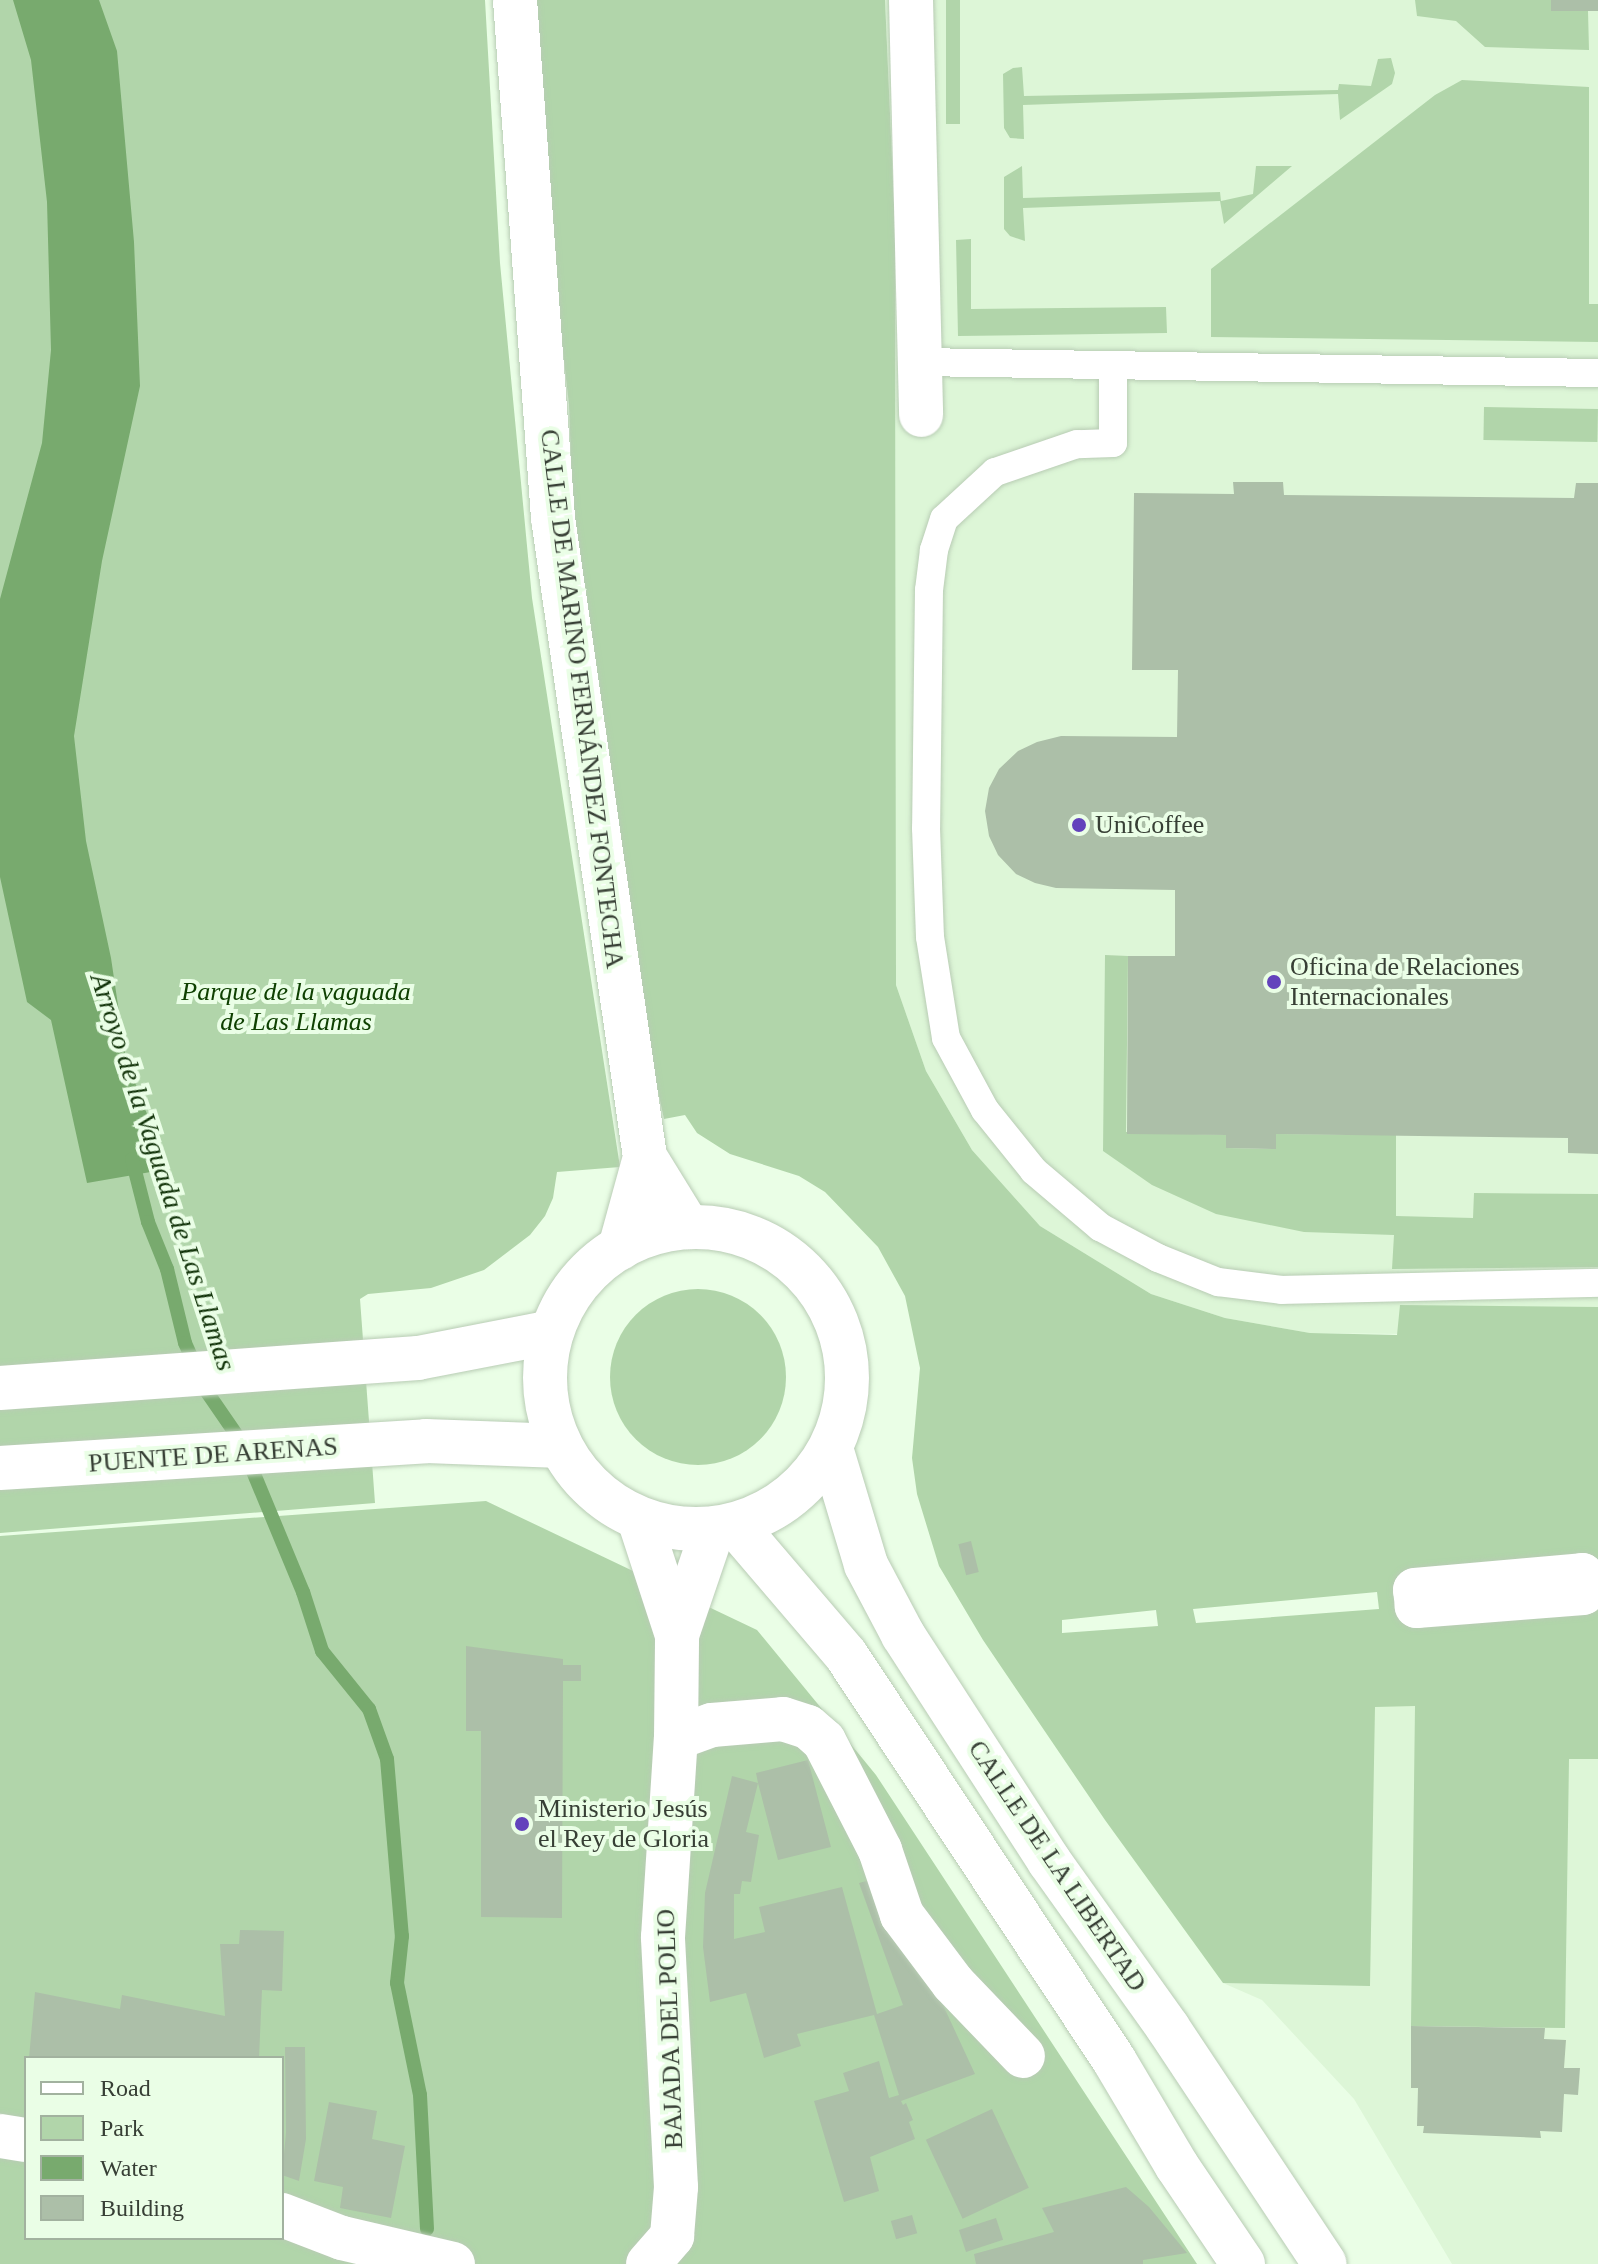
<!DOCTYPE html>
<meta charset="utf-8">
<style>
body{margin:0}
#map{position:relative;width:1598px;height:2264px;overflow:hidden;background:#eafee6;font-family:"Times New Roman",serif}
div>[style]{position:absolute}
.built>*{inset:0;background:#ddf6d7}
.green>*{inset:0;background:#b1d5aa;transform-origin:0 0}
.round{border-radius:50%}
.water>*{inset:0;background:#78aa6e}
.stream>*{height:14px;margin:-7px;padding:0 7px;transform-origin:7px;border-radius:7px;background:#78aa6e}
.building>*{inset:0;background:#acbfa8;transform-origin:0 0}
.roads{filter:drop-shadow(0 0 2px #b8ccb4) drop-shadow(0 0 2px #b8ccb4)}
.lane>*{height:28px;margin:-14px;padding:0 14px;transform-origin:14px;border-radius:14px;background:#fff}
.street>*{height:44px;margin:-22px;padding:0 22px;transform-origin:22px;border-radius:22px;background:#fff}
.street>.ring{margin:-22px;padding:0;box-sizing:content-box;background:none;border:44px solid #fff;border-radius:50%}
.dots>*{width:22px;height:22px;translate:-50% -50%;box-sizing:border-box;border:4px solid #eafee6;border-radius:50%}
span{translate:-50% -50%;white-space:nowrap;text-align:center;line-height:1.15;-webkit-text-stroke:8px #eafee6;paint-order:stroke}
.street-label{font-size:26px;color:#373f35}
.poi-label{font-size:26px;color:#373f35}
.left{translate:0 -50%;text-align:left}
.park-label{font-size:26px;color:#0e4001;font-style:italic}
.water-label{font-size:28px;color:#12340a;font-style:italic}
.legend{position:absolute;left:24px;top:2056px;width:260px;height:184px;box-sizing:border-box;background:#eafee6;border:2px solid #a2b29f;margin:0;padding:10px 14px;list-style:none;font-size:24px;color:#373f35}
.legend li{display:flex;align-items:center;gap:16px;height:40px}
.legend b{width:40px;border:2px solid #a2b29f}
</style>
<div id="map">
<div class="built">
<div style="clip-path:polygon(885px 0,1598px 0,1598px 1336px,1310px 1333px,1225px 1318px,1151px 1294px,1040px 1226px,972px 1150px,926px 1071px,896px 985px,895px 228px)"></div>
<div style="clip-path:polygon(1229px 1705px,1416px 1706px,1416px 1756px,1598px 1759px,1598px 2264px,1452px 2264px,1354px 2099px,1262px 2000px,1223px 1983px)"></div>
</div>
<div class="green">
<div style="clip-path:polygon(0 0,485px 0,500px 263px,532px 598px,620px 1167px,557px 1172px,553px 1198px,545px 1216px,530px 1235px,484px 1270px,431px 1288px,368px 1294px,360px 1299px,375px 1503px,0 1533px)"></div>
<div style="clip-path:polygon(evenodd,536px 0,885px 0,895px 228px,896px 985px,926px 1071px,972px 1150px,1040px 1226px,1151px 1294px,1225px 1318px,1310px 1333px,1397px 1335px,1400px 1305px,1598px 1307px,1598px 1759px,1569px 1759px,1565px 2028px,1411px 2026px,1415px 1706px,1375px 1707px,1370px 1986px,1223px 1983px,1105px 1820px,983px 1640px,939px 1566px,917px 1494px,912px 1458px,920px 1368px,905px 1296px,878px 1247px,825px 1192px,799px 1176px,730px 1154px,697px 1133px,685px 1115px,664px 1119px,651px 1060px,574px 546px,569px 405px,543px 173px,536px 0,1377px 1592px,1379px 1609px,1196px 1623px,1193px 1609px,1377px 1592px,536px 0,1156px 1610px,1158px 1626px,1062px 1633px,1062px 1620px,1156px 1610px)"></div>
<div style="left:946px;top:0;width:14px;height:124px"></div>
<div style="clip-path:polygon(1415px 0,1551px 0,1588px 11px,1589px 50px,1485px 47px,1456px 21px,1417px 16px)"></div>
<div style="clip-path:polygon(1391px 58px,1395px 73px,1392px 84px,1340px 120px,1338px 94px,1023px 105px,1024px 139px,1010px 138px,1004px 128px,1003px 74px,1013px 68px,1022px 67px,1024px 96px,1338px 90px,1339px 84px,1371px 86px,1378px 59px)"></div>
<div style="clip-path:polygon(1462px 80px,1589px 87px,1589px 304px,1598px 304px,1598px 342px,1211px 337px,1211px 269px,1435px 95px)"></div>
<div style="clip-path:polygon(1022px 166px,1023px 198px,1220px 192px,1221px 201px,1253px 194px,1256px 166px,1292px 166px,1224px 224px,1220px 201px,1023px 208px,1025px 241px,1010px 236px,1004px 229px,1004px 177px)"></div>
<div style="clip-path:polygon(971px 239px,971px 309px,1166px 307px,1167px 333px,958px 336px,956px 240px)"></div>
<div style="left:1484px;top:407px;width:114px;height:33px;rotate:1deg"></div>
<div style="clip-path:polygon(1105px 955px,1128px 956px,1126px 1132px,1226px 1135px,1227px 1148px,1276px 1149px,1276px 1134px,1396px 1135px,1396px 1216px,1473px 1218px,1474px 1193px,1598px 1194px,1598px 1267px,1392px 1269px,1394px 1235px,1304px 1232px,1216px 1214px,1152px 1185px,1103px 1151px)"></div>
<div class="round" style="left:610px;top:1289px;width:176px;height:176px"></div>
<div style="clip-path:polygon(evenodd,486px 1501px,757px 1630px,876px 1775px,1197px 2264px,0 2264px,0 1536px,486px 1501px,26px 2058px,282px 2058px,282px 2238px,26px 2238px,26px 2058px)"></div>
</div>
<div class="water">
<div style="clip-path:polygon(13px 0,99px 0,117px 51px,134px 242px,140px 386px,102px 561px,74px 736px,86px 841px,111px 958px,126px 1059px,168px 1169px,87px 1183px,51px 1020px,27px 1002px,0 877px,0 599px,42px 443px,51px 350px,47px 202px,31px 60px)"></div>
</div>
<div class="stream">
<div style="left:132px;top:1159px;width:65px;rotate:75.7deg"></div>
<div style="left:148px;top:1222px;width:51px;rotate:68deg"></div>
<div style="left:167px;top:1269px;width:76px;rotate:76.3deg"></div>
<div style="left:185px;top:1343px;width:54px;rotate:65.8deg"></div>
<div style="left:207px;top:1392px;width:58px;rotate:55.5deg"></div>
<div style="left:240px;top:1440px;width:165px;rotate:67.5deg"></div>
<div style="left:303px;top:1592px;width:62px;rotate:72.1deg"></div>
<div style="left:322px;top:1651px;width:75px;rotate:51deg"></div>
<div style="left:369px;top:1709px;width:53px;rotate:70.2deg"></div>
<div style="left:387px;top:1759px;width:178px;rotate:85.2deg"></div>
<div style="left:402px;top:1936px;width:47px;rotate:96.1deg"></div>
<div style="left:397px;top:1983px;width:114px;rotate:78.4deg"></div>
<div style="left:420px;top:2095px;width:134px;rotate:87deg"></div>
</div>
<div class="building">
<div style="left:1551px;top:0;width:47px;height:11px"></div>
<div style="clip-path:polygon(1233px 482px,1283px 482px,1284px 495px,1574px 498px,1576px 483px,1598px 483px,1598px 1154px,1568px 1153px,1568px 1138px,1276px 1134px,1276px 1149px,1226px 1148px,1226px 1135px,1127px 1134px,1128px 956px,1175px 956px,1175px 890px,1056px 888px,1035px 883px,1016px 874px,998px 855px,989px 836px,985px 811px,989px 788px,999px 769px,1018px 751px,1037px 742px,1061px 736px,1177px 737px,1178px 670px,1132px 670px,1134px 493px,1234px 494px)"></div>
<div style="left:971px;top:1541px;width:32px;height:13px;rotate:76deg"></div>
<div style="clip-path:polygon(466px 1646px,563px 1659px,563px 1665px,581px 1665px,581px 1681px,563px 1681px,562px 1918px,481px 1917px,481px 1731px,466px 1731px)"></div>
<div style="clip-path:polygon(808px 1760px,831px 1847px,778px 1860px,758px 1783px,746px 1832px,759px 1835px,751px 1882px,742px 1881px,740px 1894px,734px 1894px,734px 1939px,765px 1932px,759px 1907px,842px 1887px,877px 2014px,903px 2005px,859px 1883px,870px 1880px,937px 1992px,975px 2074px,901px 2101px,903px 2105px,906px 2103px,913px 2120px,909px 2122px,915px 2139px,870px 2157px,879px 2191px,844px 2202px,814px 2101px,849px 2091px,843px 2073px,879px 2061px,889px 2098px,899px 2095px,874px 2015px,797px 2034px,801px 2046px,764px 2058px,746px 1993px,710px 2002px,703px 1947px,705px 1893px,732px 1776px,758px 1783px,756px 1773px)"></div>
<div style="clip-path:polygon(240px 1930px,284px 1931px,282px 1991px,262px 1990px,259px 2058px,29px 2058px,35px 1992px,120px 2009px,122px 1995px,225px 2016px,220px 1944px,239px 1944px)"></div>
<div style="clip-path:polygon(1411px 2026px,1545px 2028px,1544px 2039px,1566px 2040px,1564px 2068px,1580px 2068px,1578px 2095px,1564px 2094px,1562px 2132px,1540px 2131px,1541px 2138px,1423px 2133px,1424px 2126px,1417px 2126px,1418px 2088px,1411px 2088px)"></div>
<div style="clip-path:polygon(285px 2047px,305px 2047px,306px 2139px,299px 2181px,282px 2175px,286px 2133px)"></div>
<div style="clip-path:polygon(329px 2102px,377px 2111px,372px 2139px,405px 2146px,391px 2218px,340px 2208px,343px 2187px,314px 2181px)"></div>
<div style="left:992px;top:2109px;width:87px;height:73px;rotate:65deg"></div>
<div style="clip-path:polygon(1126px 2187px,1149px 2207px,1187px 2253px,1143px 2260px,1143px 2264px,976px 2264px,974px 2254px,1054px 2232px,1042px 2208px)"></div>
<div style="left:912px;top:2215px;width:19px;height:22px;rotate:74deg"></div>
<div style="left:996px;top:2218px;width:23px;height:39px;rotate:72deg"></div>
</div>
<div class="roads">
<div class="lane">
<div style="left:919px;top:362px;width:679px;rotate:0.93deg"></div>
<div style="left:1113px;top:365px;width:78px;rotate:90deg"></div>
<div style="left:1113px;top:443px;width:36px;rotate:178deg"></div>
<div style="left:1077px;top:444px;width:87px;rotate:161.1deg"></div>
<div style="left:995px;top:472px;width:69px;rotate:137.3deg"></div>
<div style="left:944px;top:519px;width:33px;rotate:108deg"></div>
<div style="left:934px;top:550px;width:40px;rotate:97.1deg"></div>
<div style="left:929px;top:590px;width:238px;rotate:90.7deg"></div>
<div style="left:926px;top:828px;width:109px;rotate:87.9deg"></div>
<div style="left:930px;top:937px;width:102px;rotate:81deg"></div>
<div style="left:946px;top:1038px;width:82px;rotate:61.6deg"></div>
<div style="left:985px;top:1110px;width:78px;rotate:51.2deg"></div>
<div style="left:1034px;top:1171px;width:87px;rotate:40.3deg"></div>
<div style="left:1100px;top:1227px;width:66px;rotate:28.1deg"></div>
<div style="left:1158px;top:1258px;width:65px;rotate:21.8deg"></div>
<div style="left:1218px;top:1282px;width:64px;rotate:7.1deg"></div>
<div style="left:1282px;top:1290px;width:316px;rotate:-1.3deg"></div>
</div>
<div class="street">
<div style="left:515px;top:0;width:519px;rotate:85.8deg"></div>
<div style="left:553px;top:518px;width:646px;rotate:81.81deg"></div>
<div style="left:645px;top:1157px;width:82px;rotate:58.4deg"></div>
<div style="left:911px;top:0;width:415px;rotate:88.6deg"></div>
<div class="ring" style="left:545px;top:1227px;width:258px;height:258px"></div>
<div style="left:620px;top:1248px;width:94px;rotate:-74.6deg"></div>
<div style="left:0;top:1388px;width:419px;rotate:-4.1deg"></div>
<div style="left:418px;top:1358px;width:136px;rotate:-11deg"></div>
<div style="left:831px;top:1448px;width:122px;rotate:73.3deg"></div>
<div style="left:866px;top:1565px;width:79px;rotate:62.1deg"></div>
<div style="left:903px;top:1635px;width:269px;rotate:57.1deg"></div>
<div style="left:1049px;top:1861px;width:205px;rotate:54.5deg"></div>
<div style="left:1168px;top:2028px;width:283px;rotate:56.4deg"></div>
<div style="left:0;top:1468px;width:427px;rotate:-3.6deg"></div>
<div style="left:426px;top:1441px;width:135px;rotate:2.1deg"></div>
<div style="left:639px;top:1519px;width:122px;rotate:71.9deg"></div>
<div style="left:735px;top:1525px;width:171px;rotate:49.5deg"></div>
<div style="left:846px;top:1655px;width:486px;rotate:56.5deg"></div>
<div style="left:1114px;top:2060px;width:123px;rotate:59.3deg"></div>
<div style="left:1177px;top:2166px;width:118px;rotate:56deg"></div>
<div style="left:1582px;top:1575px;width:18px;rotate:87deg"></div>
<div style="left:1583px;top:1593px;width:167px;rotate:175.5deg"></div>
<div style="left:1417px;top:1606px;width:16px;rotate:-97deg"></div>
<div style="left:1415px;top:1590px;width:168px;rotate:-5.1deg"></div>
<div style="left:676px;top:1738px;width:38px;rotate:-20deg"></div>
<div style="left:712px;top:1725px;width:71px;rotate:-4.8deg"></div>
<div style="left:783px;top:1719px;width:26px;rotate:18deg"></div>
<div style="left:808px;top:1727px;width:21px;rotate:41deg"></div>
<div style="left:824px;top:1741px;width:123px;rotate:62.8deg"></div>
<div style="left:880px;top:1850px;width:69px;rotate:71.3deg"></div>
<div style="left:902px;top:1915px;width:85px;rotate:53.1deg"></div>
<div style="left:953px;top:1983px;width:101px;rotate:46.2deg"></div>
<div style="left:0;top:2136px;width:26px;rotate:9deg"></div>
<div style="left:282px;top:2215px;width:64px;rotate:21deg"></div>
<div style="left:342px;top:2238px;width:114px;rotate:13.2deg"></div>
<div style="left:648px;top:2264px;width:37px;rotate:-49deg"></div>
<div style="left:672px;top:2236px;width:49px;rotate:-85.3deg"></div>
<div style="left:676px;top:2187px;width:250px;rotate:-93deg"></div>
<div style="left:663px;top:1937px;width:199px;rotate:-86.3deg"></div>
<div style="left:676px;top:1738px;width:103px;rotate:-89.4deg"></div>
<div style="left:677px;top:1635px;width:112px;rotate:-71.2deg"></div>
</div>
</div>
<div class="dots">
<div style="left:1079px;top:825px;background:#6343bc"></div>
<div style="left:1274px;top:982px;background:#6343bc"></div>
<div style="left:522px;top:1824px;background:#6343bc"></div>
</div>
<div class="street-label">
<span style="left:582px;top:699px;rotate:83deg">CALLE DE MARINO FERNÁNDEZ FONTECHA</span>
<span style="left:213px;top:1455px;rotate:-4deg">PUENTE DE ARENAS</span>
<span style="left:1057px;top:1866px;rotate:56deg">CALLE DE LA LIBERTAD</span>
<span style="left:670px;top:2029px;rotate:-92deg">BAJADA DEL POLIO</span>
</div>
<div class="poi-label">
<span class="left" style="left:1095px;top:825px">UniCoffee</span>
<span class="left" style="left:1290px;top:982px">Oficina de Relaciones<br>Internacionales</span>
<span class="left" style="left:538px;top:1824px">Ministerio Jesús<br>el Rey de Gloria</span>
</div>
<div class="park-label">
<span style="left:296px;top:1007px">Parque de la vaguada<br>de Las Llamas</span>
</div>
<div class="water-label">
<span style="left:163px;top:1172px;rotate:72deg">Arroyo de la Vaguada de Las Llamas</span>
</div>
<ul class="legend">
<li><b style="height:10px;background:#fff"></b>Road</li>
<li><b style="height:22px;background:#b1d5aa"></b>Park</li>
<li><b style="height:22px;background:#78aa6e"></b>Water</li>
<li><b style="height:22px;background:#acbfa8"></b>Building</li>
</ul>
</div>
